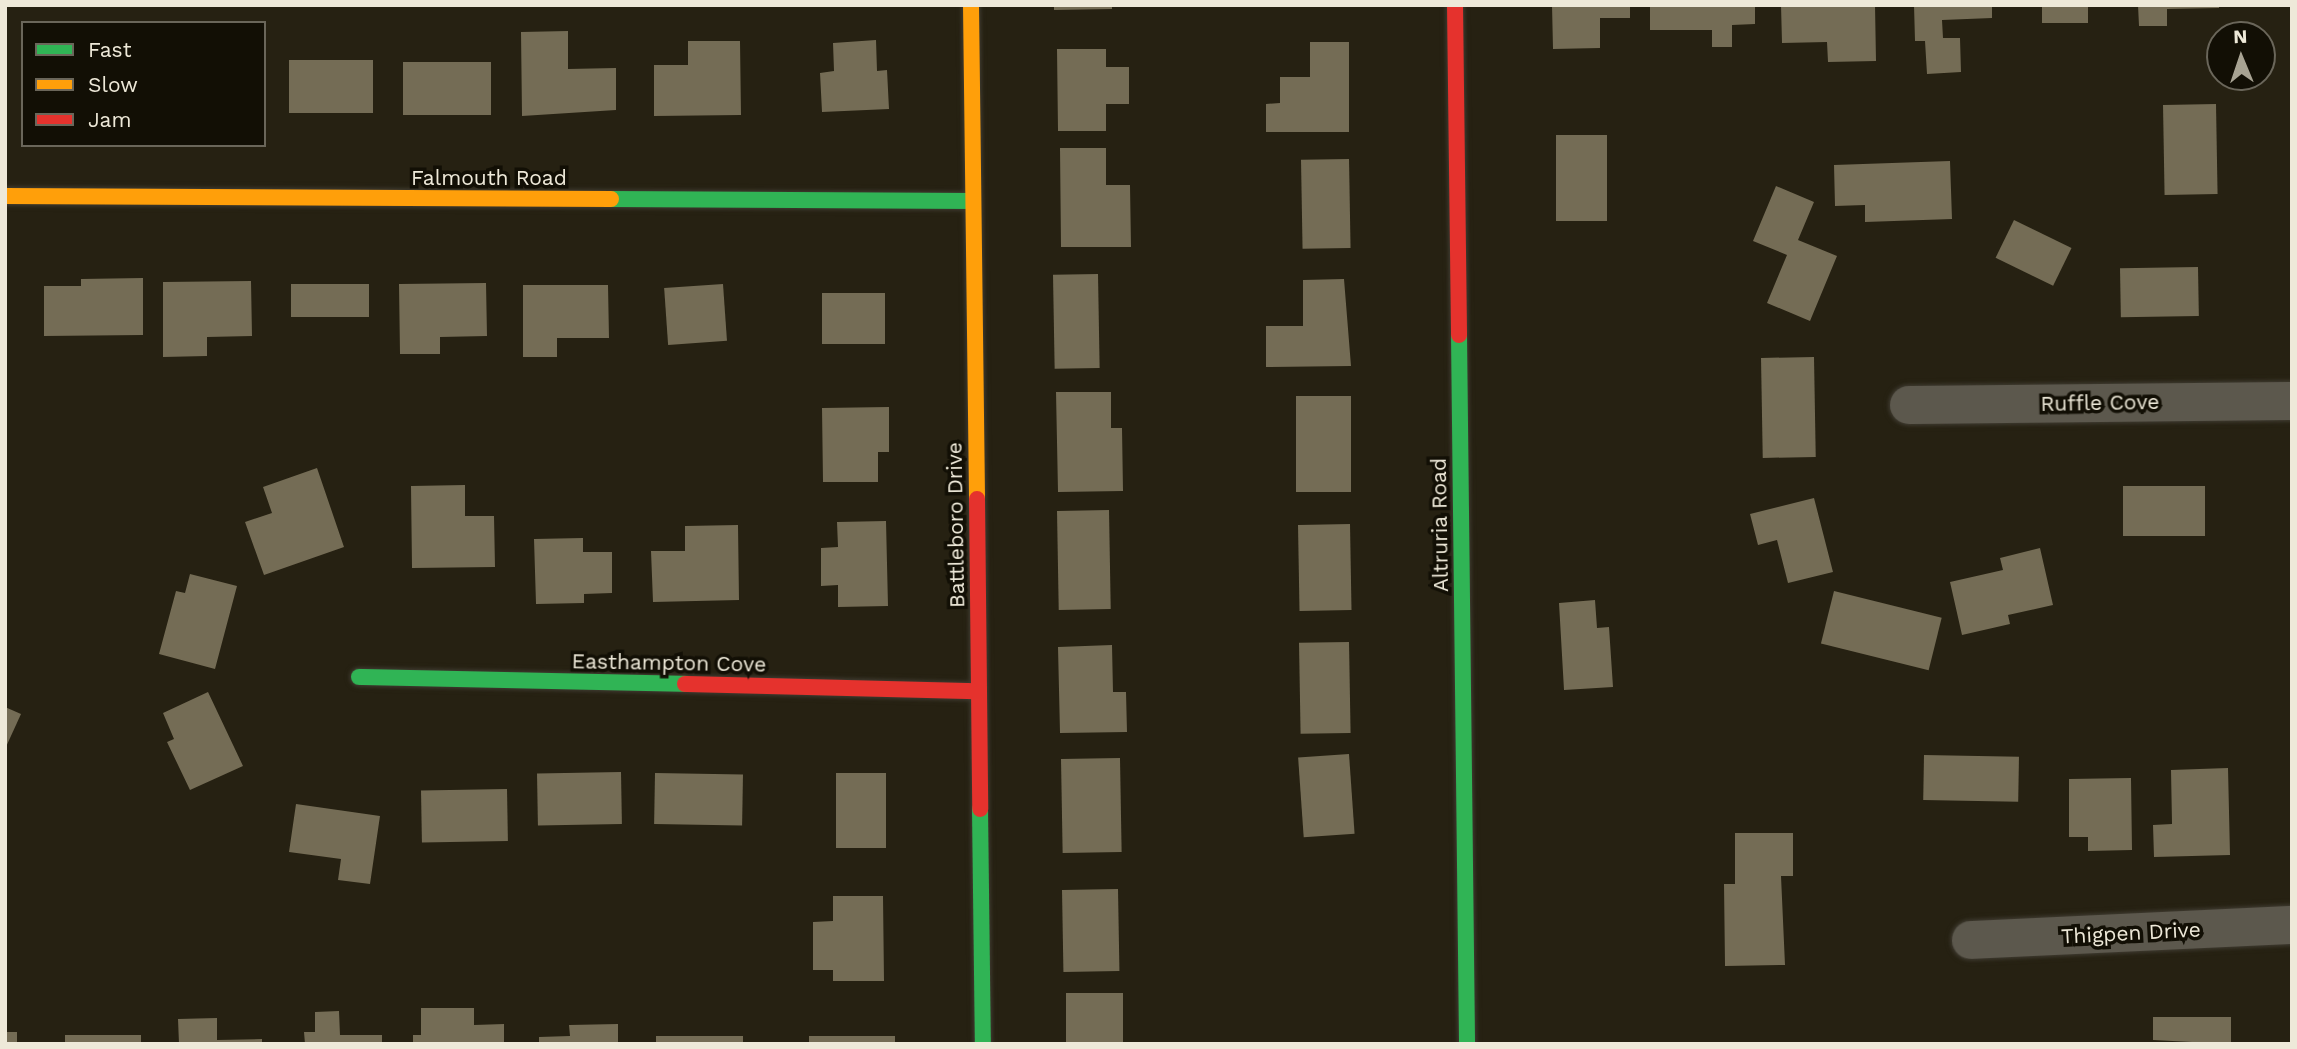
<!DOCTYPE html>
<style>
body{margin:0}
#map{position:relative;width:2297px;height:1049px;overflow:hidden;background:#262112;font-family:"Work Sans",sans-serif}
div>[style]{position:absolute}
.building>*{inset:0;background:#746c55;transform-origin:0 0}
.roads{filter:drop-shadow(0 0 2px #3f3b31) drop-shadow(0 0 2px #3f3b31)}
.street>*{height:38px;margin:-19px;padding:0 19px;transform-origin:19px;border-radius:19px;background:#5c584d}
.fast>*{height:16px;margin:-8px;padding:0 8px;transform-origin:8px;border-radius:8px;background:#30b455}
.slow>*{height:16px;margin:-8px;padding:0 8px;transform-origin:8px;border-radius:8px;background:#ff9f0a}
.jam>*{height:16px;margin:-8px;padding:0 8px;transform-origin:8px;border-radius:8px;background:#e5322d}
span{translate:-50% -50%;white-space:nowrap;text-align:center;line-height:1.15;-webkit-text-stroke:7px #120f05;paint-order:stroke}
.street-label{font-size:21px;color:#eee9d9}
.frame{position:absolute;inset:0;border:7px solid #eee9d9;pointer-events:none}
.legend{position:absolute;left:21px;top:21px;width:245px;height:126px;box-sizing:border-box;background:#120f05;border:2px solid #6a665a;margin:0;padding:9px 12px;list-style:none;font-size:21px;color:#eee9d9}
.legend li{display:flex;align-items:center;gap:14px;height:35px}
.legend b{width:35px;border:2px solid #6a665a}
.north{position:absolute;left:2206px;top:21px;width:70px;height:70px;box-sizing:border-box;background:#120f05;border:2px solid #6a665a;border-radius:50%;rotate:358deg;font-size:19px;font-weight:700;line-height:28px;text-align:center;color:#eee9d9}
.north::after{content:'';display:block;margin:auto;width:24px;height:32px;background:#a8a393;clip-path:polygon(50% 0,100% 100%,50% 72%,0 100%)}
</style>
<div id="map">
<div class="building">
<div style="clip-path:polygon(1054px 5px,1112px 5px,1112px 9px,1054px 10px)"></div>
<div style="clip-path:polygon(1552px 5px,1630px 5px,1630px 18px,1600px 18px,1600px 48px,1553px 49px)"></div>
<div style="clip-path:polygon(1650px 5px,1755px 5px,1755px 24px,1732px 25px,1732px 47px,1712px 47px,1712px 30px,1650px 30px)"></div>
<div style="clip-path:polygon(1781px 5px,1875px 5px,1876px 61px,1828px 62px,1827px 42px,1782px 43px)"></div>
<div style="clip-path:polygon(1914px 5px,1992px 5px,1992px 18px,1942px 20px,1943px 38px,1960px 38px,1961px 72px,1927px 74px,1925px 41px,1915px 41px)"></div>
<div style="left:2042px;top:5px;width:46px;height:18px"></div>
<div style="clip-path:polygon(2138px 5px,2219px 5px,2219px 8px,2167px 9px,2167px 26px,2139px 26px)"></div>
<div style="clip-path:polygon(568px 31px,568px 69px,616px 68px,616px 110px,522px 116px,521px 32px)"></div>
<div style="clip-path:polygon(876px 40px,877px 71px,887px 70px,889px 109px,822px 112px,820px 73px,834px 71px,833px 43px)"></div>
<div style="clip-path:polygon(688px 41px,740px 41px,741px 115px,654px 116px,654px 65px,688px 65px)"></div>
<div style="clip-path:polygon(1310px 42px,1349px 42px,1349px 132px,1266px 132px,1266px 104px,1280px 103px,1280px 77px,1310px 77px)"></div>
<div style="clip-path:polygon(1057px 49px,1106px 49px,1106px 67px,1129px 67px,1129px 104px,1106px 104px,1106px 131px,1058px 131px)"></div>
<div style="left:373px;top:60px;width:53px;height:84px;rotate:90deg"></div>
<div style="left:491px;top:62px;width:53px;height:88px;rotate:90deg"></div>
<div style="left:2216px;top:104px;width:90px;height:53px;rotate:89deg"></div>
<div style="left:1556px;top:135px;width:51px;height:86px"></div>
<div style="clip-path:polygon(1060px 148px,1106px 148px,1106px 185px,1130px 185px,1131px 247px,1061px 247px)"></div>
<div style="left:1349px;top:159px;width:89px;height:48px;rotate:89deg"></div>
<div style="clip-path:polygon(1950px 161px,1952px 219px,1865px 222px,1865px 205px,1835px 206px,1834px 165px)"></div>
<div style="clip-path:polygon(1776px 186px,1814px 202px,1798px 240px,1837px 256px,1810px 321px,1767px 303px,1787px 255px,1753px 241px)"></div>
<div style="left:2014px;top:220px;width:64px;height:42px;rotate:26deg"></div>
<div style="left:2198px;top:267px;width:49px;height:78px;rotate:89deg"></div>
<div style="left:1098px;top:274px;width:94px;height:45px;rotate:89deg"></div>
<div style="clip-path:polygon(143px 278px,143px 335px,44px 336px,44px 286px,81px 286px,81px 279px)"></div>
<div style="clip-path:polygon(1344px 279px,1351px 366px,1266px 367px,1266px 326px,1303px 326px,1303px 280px)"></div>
<div style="clip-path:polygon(251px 281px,252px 336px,207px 337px,207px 356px,163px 357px,163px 282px)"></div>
<div style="clip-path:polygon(486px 283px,487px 336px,440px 337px,440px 354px,400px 354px,399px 284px)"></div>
<div style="left:291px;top:284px;width:78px;height:33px"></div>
<div style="left:723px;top:284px;width:57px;height:59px;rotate:86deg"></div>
<div style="clip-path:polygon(523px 285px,608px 285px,609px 338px,557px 338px,557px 357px,523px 357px)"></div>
<div style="left:822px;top:293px;width:63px;height:51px"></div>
<div style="left:1814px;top:357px;width:100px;height:53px;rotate:89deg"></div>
<div style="clip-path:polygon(1056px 392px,1111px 392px,1111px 428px,1122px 428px,1123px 491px,1058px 492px)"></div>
<div style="left:1296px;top:396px;width:55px;height:96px"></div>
<div style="clip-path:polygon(889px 407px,889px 452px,878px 452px,878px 482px,823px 482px,822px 408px)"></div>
<div style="clip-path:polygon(317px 468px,344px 547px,264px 575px,245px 522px,272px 513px,263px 487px)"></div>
<div style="clip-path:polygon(465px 485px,465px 516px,494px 516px,495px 567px,412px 568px,411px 486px)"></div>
<div style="left:2123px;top:486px;width:82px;height:50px"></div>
<div style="clip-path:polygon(1814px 498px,1833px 572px,1788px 583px,1777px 540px,1758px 545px,1750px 514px)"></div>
<div style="left:1109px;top:510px;width:99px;height:52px;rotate:89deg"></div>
<div style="clip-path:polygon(886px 521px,888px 606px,838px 607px,838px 585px,821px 586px,821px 548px,838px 547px,837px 522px)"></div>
<div style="left:1350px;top:524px;width:86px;height:52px;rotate:89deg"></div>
<div style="clip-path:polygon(738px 525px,739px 600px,653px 602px,651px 551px,685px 551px,685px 526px)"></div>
<div style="clip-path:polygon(583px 538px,583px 552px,612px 552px,612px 593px,584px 594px,584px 603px,536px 604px,534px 539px)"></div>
<div style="clip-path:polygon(2040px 548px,2053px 605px,2008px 615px,2010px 624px,1962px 635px,1950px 582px,2003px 570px,2000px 558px)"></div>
<div style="clip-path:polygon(190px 574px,237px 586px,215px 669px,159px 654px,176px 591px,185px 593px)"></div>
<div style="left:1834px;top:591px;width:111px;height:54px;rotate:14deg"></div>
<div style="clip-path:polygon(1595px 600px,1597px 628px,1609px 627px,1613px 687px,1564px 690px,1559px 603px)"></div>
<div style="left:1349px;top:642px;width:91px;height:50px;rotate:89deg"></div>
<div style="clip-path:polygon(1112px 645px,1113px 692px,1126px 692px,1127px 732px,1060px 733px,1058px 647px)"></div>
<div style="clip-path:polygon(208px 692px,243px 766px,190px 790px,167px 742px,174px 739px,163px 713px)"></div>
<div style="clip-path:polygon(5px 707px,21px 714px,5px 749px)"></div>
<div style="left:1349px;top:754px;width:80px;height:51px;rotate:86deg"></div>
<div style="left:1924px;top:755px;width:95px;height:45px;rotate:1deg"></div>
<div style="left:1120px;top:758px;width:94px;height:59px;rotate:89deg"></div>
<div style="clip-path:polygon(2228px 768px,2230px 855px,2154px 857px,2153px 825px,2172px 824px,2171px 770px)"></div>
<div style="left:621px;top:772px;width:52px;height:84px;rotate:89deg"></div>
<div style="left:655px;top:773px;width:88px;height:51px;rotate:1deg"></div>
<div style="left:836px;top:773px;width:50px;height:75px"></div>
<div style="clip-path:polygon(2131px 778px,2132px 850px,2088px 851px,2088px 837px,2069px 837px,2069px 779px)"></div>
<div style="left:507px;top:789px;width:52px;height:86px;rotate:89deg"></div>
<div style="clip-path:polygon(296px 804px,380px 816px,370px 884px,338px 880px,341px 859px,289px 852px)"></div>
<div style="clip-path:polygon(1735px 833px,1793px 833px,1793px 876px,1781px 876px,1785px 965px,1725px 966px,1724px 884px,1735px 884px)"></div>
<div style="left:1118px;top:889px;width:82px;height:56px;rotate:89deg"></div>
<div style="clip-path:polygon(833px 896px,883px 896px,884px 981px,833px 981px,833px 970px,813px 970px,813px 922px,833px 921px)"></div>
<div style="left:1066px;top:993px;width:57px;height:51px"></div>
<div style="clip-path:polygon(421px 1008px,474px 1008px,474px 1025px,504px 1024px,504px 1044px,413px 1044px,413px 1035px,421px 1035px)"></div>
<div style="clip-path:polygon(339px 1011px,340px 1035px,382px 1035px,382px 1044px,305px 1044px,304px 1032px,315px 1032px,315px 1012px)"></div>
<div style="clip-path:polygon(2153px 1017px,2231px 1017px,2231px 1044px,2153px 1040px)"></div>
<div style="clip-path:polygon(217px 1018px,217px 1040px,262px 1039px,262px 1044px,179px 1044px,178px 1019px)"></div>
<div style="clip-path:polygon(618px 1024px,618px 1044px,539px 1044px,539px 1037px,570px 1036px,569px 1025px)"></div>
<div style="left:17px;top:1032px;width:12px;height:12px;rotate:90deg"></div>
<div style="left:65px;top:1035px;width:76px;height:9px"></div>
<div style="left:743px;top:1036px;width:8px;height:87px;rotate:90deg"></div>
<div style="left:895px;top:1036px;width:8px;height:86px;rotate:90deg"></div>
</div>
<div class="roads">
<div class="street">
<div style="left:1909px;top:405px;width:383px;rotate:-0.6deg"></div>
<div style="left:1971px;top:940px;width:321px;rotate:-2.7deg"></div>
</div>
<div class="fast">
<div style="left:611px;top:199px;width:362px;rotate:0.3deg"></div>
<div style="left:1459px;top:335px;width:709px;rotate:89.35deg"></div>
<div style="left:359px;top:677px;width:326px;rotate:1.2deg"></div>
<div style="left:980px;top:809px;width:235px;rotate:89.3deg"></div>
</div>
<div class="slow">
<div style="left:971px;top:5px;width:494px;rotate:89.3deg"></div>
<div style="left:5px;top:196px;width:606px;rotate:0.28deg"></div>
</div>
<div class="jam">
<div style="left:1455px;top:5px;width:330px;rotate:89.3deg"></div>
<div style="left:977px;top:499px;width:310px;rotate:89.4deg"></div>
<div style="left:685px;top:684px;width:294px;rotate:1.4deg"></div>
</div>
</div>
<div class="street-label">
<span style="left:489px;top:178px">Falmouth Road</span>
<span style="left:2100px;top:403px;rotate:-1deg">Ruffle Cove</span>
<span style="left:956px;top:525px;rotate:-91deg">Battleboro Drive</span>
<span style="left:1440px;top:525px;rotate:-91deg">Altruria Road</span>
<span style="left:669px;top:663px;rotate:1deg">Easthampton Cove</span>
<span style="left:2131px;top:933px;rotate:-3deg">Thigpen Drive</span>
</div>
<div class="frame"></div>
<ul class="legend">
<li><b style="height:9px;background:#30b455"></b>Fast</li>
<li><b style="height:9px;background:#ff9f0a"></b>Slow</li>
<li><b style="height:9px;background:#e5322d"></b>Jam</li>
</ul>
<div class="north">N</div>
</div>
